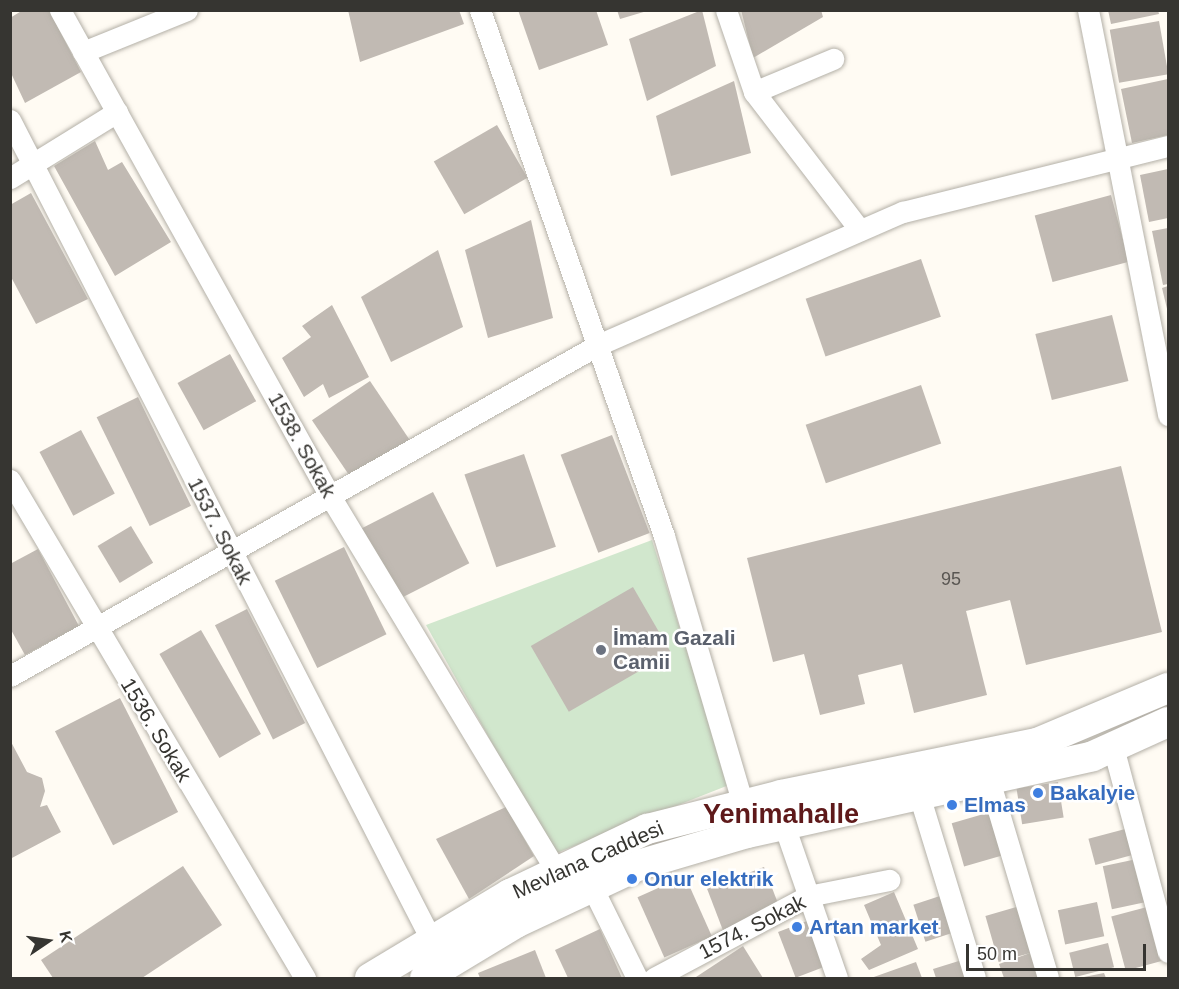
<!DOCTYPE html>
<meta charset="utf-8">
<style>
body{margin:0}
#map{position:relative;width:1179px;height:989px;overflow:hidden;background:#fffbf3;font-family:Helvetica,sans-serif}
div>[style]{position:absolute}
.green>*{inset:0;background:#d1e7cd}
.building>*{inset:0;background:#c1bab3;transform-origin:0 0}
.roads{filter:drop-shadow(0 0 2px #b4b0a7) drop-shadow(0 0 2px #b4b0a7)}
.minor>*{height:21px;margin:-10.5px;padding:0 10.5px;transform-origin:10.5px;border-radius:10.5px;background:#fff}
.secondary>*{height:30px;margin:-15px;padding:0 15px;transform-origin:15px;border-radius:15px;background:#fff}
.dots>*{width:16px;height:16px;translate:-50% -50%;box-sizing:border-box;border:3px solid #fff;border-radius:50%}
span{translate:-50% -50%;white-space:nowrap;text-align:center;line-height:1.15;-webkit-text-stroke:5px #fff;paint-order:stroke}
.number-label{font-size:18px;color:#595652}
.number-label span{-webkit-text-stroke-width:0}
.street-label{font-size:21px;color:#363531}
.worship-label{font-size:21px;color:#5b616d;font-weight:700}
.left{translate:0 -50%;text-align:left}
.shop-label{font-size:21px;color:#366cbe;font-weight:700}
.district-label{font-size:27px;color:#5e191a;font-weight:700}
.frame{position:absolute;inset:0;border:12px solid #363531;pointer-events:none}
.north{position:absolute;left:18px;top:911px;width:60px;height:60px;-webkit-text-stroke:4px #fff;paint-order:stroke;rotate:77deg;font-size:16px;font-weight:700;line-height:24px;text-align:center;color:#363531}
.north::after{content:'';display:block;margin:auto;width:21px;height:27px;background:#363531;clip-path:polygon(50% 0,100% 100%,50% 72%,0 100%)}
.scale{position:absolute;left:966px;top:944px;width:180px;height:27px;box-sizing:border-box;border:3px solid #363531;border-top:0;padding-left:8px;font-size:18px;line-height:21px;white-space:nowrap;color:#363531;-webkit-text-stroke:4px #fff;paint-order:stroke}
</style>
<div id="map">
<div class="green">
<div style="clip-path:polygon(652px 540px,729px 785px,554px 854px,426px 625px)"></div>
</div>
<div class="building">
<div style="clip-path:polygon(23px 10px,49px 10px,81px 72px,25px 103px,10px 71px,10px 18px)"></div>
<div style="clip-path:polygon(348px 10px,459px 10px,464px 24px,360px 62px)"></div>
<div style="clip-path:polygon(518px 10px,596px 10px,608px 45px,539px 70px)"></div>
<div style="clip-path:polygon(617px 10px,647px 10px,647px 11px,620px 19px)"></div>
<div style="clip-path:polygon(702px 10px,716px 66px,647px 101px,629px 39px)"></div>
<div style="clip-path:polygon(741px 10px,821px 10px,823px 17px,753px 58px)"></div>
<div style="clip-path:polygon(1108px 10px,1158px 10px,1159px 14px,1111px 24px)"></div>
<div style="left:1159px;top:21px;width:54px;height:50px;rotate:80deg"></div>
<div style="clip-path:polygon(1168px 79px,1168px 135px,1132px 143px,1121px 89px)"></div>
<div style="clip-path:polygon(734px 81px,751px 153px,671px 176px,656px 116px)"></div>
<div style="left:497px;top:125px;width:61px;height:73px;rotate:60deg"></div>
<div style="clip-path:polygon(95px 141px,108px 170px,122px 162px,171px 242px,115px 276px,54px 166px)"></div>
<div style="clip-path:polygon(1168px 169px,1168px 218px,1149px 222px,1140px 175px)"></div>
<div style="clip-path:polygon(31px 193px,88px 299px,36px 324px,10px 275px,10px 205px)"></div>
<div style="left:1111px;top:195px;width:69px;height:79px;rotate:75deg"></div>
<div style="clip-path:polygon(531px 220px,553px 318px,488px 338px,465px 250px)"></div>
<div style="clip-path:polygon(1168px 228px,1168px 284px,1163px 285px,1152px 231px)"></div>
<div style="clip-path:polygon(438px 250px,463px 327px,391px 362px,361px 297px)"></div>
<div style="left:921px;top:259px;width:61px;height:122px;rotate:71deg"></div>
<div style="clip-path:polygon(1168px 286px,1168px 313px,1162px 288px)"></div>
<div style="clip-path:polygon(332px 305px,369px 377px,329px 398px,323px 384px,304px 397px,282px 358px,311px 337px,302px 326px)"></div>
<div style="left:1112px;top:315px;width:68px;height:79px;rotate:76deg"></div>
<div style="left:230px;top:354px;width:54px;height:60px;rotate:61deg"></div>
<div style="left:370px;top:381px;width:72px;height:70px;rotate:56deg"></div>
<div style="left:921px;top:385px;width:62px;height:122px;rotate:71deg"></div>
<div style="left:138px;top:397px;width:121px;height:46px;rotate:64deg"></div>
<div style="left:81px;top:430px;width:72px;height:47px;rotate:62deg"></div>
<div style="left:612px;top:435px;width:105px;height:55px;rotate:69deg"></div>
<div style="left:524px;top:454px;width:98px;height:63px;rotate:71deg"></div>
<div style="clip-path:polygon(1121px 466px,1162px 632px,1026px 665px,1010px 600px,966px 611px,987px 695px,914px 713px,902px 664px,858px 675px,865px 704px,820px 715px,804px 654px,773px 662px,747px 558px)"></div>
<div style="left:433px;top:492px;width:80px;height:82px;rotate:63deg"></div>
<div style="left:131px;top:526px;width:43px;height:39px;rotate:59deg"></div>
<div style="left:344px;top:547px;width:97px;height:77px;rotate:64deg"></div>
<div style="clip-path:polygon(38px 549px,79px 626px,25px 655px,10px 628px,10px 564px)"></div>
<div style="left:633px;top:587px;width:76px;height:118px;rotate:60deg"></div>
<div style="left:247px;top:609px;width:128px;height:36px;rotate:63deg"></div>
<div style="left:201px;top:630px;width:120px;height:48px;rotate:60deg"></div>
<div style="left:120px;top:698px;width:128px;height:73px;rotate:63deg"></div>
<div style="clip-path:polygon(10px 740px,27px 772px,42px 778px,45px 791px,40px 807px,47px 805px,61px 832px,10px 859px)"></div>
<div style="left:1058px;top:782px;width:36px;height:42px;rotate:81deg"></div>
<div style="clip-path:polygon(506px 807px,534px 856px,469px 899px,436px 839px)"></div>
<div style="left:994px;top:811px;width:45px;height:44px;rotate:74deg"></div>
<div style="left:1129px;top:828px;width:27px;height:42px;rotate:75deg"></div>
<div style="left:1137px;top:859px;width:44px;height:35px;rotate:78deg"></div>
<div style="clip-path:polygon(183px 866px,222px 925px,142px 978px,53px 978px,41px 960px)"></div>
<div style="left:764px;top:867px;width:44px;height:61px;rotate:69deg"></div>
<div style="left:685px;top:876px;width:66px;height:52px;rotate:66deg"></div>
<div style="clip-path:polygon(894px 892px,918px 949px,869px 970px,861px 959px,881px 945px,864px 905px)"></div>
<div style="left:940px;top:896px;width:39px;height:28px;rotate:72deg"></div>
<div style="left:1097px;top:902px;width:35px;height:40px;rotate:78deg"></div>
<div style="left:1020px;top:906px;width:48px;height:36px;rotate:74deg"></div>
<div style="left:1147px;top:907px;width:56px;height:37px;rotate:75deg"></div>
<div style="left:807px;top:921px;width:49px;height:31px;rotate:69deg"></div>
<div style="clip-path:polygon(600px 929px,622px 978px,568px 978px,555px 950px)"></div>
<div style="left:1108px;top:943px;width:25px;height:40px;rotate:76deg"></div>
<div style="clip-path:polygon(743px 946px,763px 978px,697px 978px,696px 977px)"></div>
<div style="clip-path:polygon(535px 950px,546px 978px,480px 978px,478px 973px)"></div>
<div style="clip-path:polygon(1033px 952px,1042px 977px,1004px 978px,999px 964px)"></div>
<div style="clip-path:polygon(962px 960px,967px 978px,936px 978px,933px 969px)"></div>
<div style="clip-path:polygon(916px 962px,922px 978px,871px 978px)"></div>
<div style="clip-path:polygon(1104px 973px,1106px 978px,1084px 978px,1084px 977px)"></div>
</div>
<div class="roads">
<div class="minor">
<div style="left:60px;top:10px;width:556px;rotate:60.95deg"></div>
<div style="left:330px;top:496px;width:440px;rotate:58.9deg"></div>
<div style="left:480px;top:10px;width:557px;rotate:70.72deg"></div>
<div style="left:664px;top:536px;width:280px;rotate:73.6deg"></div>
<div style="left:726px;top:10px;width:87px;rotate:71.1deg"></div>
<div style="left:754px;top:92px;width:174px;rotate:52.5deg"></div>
<div style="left:1088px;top:10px;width:413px;rotate:78.8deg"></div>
<div style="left:83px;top:52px;width:112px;rotate:-22deg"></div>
<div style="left:754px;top:92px;width:86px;rotate:-22.7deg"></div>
<div style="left:10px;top:120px;width:923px;rotate:62.8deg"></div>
<div style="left:10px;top:178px;width:126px;rotate:-31.7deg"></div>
<div style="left:10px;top:480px;width:579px;rotate:59.36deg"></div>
<div style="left:10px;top:676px;width:675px;rotate:-29.38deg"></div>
<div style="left:598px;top:345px;width:333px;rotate:-23.6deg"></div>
<div style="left:903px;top:212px;width:273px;rotate:-14deg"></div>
<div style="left:1113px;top:747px;width:212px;rotate:75deg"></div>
<div style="left:990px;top:783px;width:203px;rotate:73.4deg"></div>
<div style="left:920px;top:798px;width:188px;rotate:73deg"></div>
<div style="left:784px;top:825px;width:162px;rotate:70.9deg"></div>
<div style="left:592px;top:887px;width:102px;rotate:63.7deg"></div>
<div style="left:654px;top:978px;width:174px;rotate:-28deg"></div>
<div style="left:808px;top:896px;width:83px;rotate:-11.2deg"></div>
</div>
<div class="secondary">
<div style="left:370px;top:978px;width:163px;rotate:-31deg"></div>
<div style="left:510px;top:894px;width:152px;rotate:-25.4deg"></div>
<div style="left:647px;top:829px;width:138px;rotate:-14.2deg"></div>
<div style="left:781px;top:795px;width:261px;rotate:-11.5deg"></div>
<div style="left:1037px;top:743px;width:142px;rotate:-22.8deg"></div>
<div style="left:425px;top:978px;width:106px;rotate:-31.1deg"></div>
<div style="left:516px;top:923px;width:139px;rotate:-25.1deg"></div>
<div style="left:642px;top:864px;width:109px;rotate:-16.4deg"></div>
<div style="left:747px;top:833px;width:354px;rotate:-12.5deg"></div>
<div style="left:1093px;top:756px;width:82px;rotate:-24.4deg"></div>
</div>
</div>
<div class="dots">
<div style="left:601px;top:650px;background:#6b7280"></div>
<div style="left:1038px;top:793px;background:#3f7fe0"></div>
<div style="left:952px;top:805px;background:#3f7fe0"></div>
<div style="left:632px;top:879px;background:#3f7fe0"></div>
<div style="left:797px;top:927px;background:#3f7fe0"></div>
</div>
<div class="number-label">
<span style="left:951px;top:579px">95</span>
</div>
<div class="street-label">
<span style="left:302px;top:445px;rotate:61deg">1538. Sokak</span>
<span style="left:220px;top:531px;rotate:63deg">1537. Sokak</span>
<span style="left:156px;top:730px;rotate:59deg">1536. Sokak</span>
<span style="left:588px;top:860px;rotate:-24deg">Mevlana Caddesi</span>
<span style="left:752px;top:927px;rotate:-27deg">1574. Sokak</span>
</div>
<div class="worship-label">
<span class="left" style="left:613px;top:650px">İmam Gazali<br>Camii</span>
</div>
<div class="shop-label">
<span class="left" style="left:1050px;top:793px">Bakalyie</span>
<span class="left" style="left:964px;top:805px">Elmas</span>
<span class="left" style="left:644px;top:879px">Onur elektrik</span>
<span class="left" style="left:809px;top:927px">Artan market</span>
</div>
<div class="district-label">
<span style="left:781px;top:815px">Yenimahalle</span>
</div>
<div class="frame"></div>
<div class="north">K</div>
<div class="scale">50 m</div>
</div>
